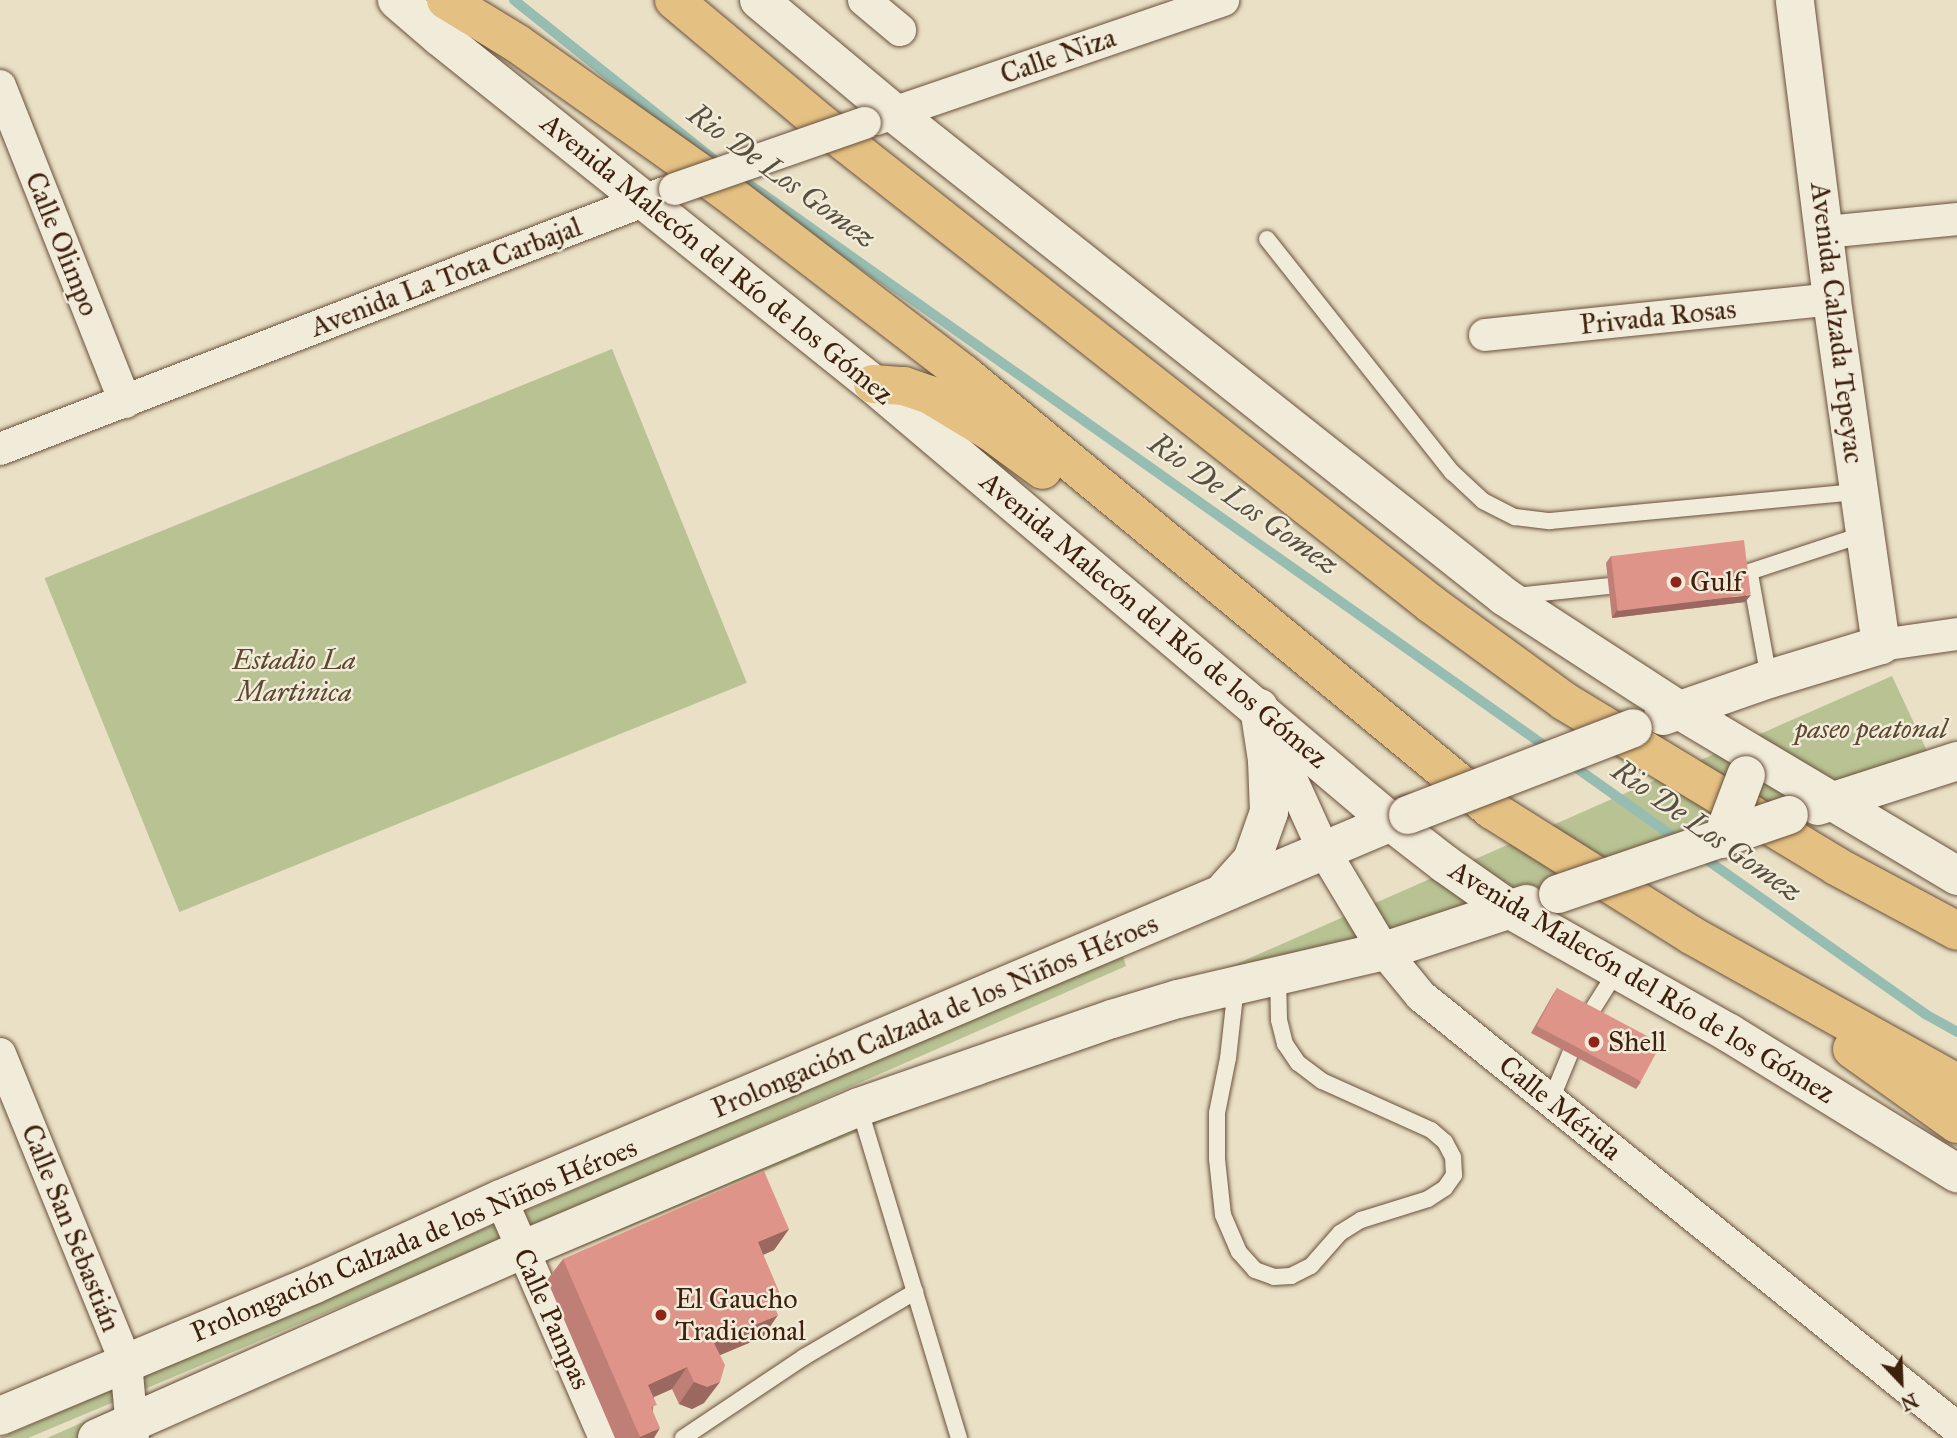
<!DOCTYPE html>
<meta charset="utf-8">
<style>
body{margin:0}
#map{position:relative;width:1957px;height:1438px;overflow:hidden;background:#e9e0c6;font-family:"IM FELL Great Primer",serif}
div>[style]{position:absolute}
.green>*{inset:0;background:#b8c293;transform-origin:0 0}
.stream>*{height:10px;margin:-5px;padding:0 5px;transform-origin:5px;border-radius:5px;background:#97bdb2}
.roads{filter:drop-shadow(0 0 2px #6a503b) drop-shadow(0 0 2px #6a503b)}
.service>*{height:16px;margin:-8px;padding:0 8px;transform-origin:8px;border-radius:8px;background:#f1ebda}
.minor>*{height:32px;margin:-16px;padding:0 16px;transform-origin:16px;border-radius:16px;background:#f1ebda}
.tertiary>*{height:38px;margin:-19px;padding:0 19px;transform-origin:19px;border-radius:19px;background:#f1ebda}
.primary>*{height:38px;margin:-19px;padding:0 19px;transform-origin:19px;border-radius:19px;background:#e4c083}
.bridges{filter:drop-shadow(0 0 2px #6a503b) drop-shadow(0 0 2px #6a503b)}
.minor-bridge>*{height:32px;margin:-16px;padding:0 16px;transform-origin:16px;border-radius:16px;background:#f1ebda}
.tertiary-bridge>*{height:38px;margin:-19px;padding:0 19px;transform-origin:19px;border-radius:19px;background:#f1ebda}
.wall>*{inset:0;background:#bf7f76}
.shaded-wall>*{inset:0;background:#9b6860}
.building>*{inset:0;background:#de9489;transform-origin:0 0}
.dots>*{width:19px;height:19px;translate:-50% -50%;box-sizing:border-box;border:4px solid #f1ebda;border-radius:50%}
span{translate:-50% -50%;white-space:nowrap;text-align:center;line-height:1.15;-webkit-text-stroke:5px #f1ebda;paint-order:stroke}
.street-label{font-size:28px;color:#3f200d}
.poi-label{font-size:28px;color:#3f200d}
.left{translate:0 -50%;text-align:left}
.park-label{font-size:28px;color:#5d482e;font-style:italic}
.water-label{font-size:30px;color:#594f3f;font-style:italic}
.north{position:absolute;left:1866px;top:1347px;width:70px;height:70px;-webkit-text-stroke:5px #f1ebda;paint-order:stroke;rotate:157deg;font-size:19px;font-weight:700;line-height:28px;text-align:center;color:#3f200d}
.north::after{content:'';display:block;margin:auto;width:24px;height:32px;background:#3f200d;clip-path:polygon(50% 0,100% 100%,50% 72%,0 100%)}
</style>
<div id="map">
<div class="green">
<div style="left:612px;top:349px;width:360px;height:612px;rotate:68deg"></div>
<div style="clip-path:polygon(1892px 676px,1927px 751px,1753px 818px,920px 1106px,123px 1438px,47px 1438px,466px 1254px,28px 1438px,0 1438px,1122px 953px,1126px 966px,536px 1225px,933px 1063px,1234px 965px)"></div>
</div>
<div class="stream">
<div style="left:514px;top:0;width:260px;rotate:38.6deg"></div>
<div style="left:733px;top:173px;width:1002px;rotate:35.21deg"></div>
<div style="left:1568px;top:762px;width:138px;rotate:35.3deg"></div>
<div style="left:1700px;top:855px;width:276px;rotate:35.2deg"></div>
<div style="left:1925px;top:1014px;width:37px;rotate:29deg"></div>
</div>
<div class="roads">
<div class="service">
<div style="left:1267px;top:239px;width:298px;rotate:51.6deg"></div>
<div style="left:1452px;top:472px;width:42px;rotate:43.1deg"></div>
<div style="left:1483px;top:501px;width:36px;rotate:27deg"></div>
<div style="left:1515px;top:517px;width:35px;rotate:7deg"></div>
<div style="left:1550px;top:521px;width:310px;rotate:-5.4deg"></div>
<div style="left:1743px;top:574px;width:128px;rotate:-18.2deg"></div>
<div style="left:1750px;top:574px;width:107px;rotate:79.7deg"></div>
<div style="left:1514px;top:596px;width:96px;rotate:-6deg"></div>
<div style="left:1236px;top:986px;width:72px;rotate:96.3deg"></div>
<div style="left:1228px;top:1058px;width:56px;rotate:101.3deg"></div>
<div style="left:1217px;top:1113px;width:46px;rotate:90deg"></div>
<div style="left:1217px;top:1159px;width:56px;rotate:83.9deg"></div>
<div style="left:1223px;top:1215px;width:40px;rotate:66.6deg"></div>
<div style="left:1239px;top:1252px;width:24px;rotate:48deg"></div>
<div style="left:1255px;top:1270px;width:20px;rotate:20deg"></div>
<div style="left:1274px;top:1277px;width:17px;rotate:-3deg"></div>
<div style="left:1291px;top:1276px;width:22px;rotate:-27deg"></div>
<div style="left:1311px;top:1266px;width:44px;rotate:-48.7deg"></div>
<div style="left:1340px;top:1233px;width:25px;rotate:-32deg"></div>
<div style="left:1361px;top:1220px;width:70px;rotate:-17.4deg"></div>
<div style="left:1428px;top:1199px;width:20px;rotate:-33deg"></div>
<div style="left:1445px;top:1188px;width:16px;rotate:-55deg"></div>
<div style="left:1454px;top:1175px;width:18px;rotate:-93deg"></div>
<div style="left:1453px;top:1157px;width:17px;rotate:-118deg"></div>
<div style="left:1445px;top:1142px;width:18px;rotate:-139deg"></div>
<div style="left:1431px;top:1130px;width:120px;rotate:-155.8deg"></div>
<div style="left:1322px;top:1081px;width:30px;rotate:-143deg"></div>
<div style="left:1298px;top:1063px;width:23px;rotate:-124deg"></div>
<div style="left:1285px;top:1044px;width:25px;rotate:-104deg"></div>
<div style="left:1279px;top:1020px;width:43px;rotate:-91.3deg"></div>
<div style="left:1589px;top:1015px;width:54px;rotate:-57.8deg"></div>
<div style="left:1551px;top:1100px;width:50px;rotate:-67.6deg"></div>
<div style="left:859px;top:1107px;width:346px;rotate:73.2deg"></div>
<div style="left:683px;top:1438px;width:146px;rotate:-33.8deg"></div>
<div style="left:804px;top:1357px;width:129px;rotate:-30.4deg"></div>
</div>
<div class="minor">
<div style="left:864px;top:0;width:47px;rotate:39.8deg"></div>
<div style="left:0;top:86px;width:340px;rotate:68.4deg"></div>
<div style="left:876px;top:119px;width:367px;rotate:-18.9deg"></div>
<div style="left:1825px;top:232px;width:133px;rotate:-5.6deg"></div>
<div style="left:1485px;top:335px;width:349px;rotate:-5.9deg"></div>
<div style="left:0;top:449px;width:712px;rotate:-21.08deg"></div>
<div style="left:1881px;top:645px;width:77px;rotate:-8.2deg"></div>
<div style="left:1269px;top:730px;width:131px;rotate:65.6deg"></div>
<div style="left:1323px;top:849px;width:119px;rotate:59.1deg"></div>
<div style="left:1384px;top:951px;width:58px;rotate:50.6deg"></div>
<div style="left:1421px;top:996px;width:688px;rotate:38.87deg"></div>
<div style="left:0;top:1054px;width:334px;rotate:67.8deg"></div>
<div style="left:126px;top:1363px;width:75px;rotate:84.7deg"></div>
<div style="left:501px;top:1199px;width:261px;rotate:66.5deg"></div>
</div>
<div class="tertiary">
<div style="left:397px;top:0;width:57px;rotate:40.7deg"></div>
<div style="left:440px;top:37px;width:555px;rotate:38.71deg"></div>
<div style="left:873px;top:384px;width:678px;rotate:40.22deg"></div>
<div style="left:1391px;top:822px;width:68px;rotate:37.9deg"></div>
<div style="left:1445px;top:864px;width:78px;rotate:35.1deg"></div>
<div style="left:1509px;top:909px;width:253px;rotate:29.4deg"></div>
<div style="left:1729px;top:1033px;width:268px;rotate:31.6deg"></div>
<div style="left:759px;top:0;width:176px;rotate:39.9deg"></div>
<div style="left:894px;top:113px;width:779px;rotate:38.38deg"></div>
<div style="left:1505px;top:597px;width:207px;rotate:33deg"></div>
<div style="left:1679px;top:710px;width:324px;rotate:30.8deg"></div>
<div style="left:1663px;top:716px;width:112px;rotate:-19.2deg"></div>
<div style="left:1769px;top:679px;width:117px;rotate:-16.9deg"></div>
<div style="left:1881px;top:645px;width:349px;rotate:-98.1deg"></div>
<div style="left:1832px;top:299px;width:301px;rotate:-97.1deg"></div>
<div style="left:1818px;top:806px;width:146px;rotate:-17.9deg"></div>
<div style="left:1226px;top:889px;width:39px;rotate:-48deg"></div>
<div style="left:1252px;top:860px;width:51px;rotate:-70.5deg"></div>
<div style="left:1269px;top:812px;width:52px;rotate:-92.2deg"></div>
<div style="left:1267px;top:760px;width:53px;rotate:-98.7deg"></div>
<div style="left:0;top:1416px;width:339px;rotate:-22.7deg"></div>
<div style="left:313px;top:1285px;width:207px;rotate:-24.6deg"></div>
<div style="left:501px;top:1199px;width:985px;rotate:-22.95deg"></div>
<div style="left:97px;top:1438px;width:465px;rotate:-23.9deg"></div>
<div style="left:522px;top:1250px;width:366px;rotate:-23deg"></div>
<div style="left:859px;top:1107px;width:268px;rotate:-19.2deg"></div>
<div style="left:1112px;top:1019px;width:69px;rotate:-16.9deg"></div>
<div style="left:1178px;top:999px;width:212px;rotate:-13.1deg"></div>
<div style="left:1384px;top:951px;width:150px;rotate:-18.3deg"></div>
</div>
<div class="primary">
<div style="left:446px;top:0;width:84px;rotate:31.4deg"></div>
<div style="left:518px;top:44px;width:252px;rotate:35.3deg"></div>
<div style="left:724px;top:190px;width:302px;rotate:37.5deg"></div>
<div style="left:964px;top:374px;width:685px;rotate:39.55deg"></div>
<div style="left:1492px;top:810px;width:235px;rotate:32.1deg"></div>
<div style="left:1691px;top:935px;width:304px;rotate:29.1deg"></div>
<div style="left:674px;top:0;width:194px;rotate:40deg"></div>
<div style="left:823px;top:125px;width:774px;rotate:38.23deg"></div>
<div style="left:1431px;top:604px;width:165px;rotate:36.1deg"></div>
<div style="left:1564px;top:701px;width:318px;rotate:31.2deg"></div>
<div style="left:1836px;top:866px;width:137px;rotate:28.2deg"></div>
<div style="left:873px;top:384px;width:31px;rotate:4deg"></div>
<div style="left:904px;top:386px;width:28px;rotate:19deg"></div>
<div style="left:930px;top:395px;width:71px;rotate:31.2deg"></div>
<div style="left:991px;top:432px;width:64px;rotate:36.2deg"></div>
<div style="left:1852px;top:1049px;width:129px;rotate:35.5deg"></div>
</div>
</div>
<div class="bridges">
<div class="minor-bridge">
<div style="left:675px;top:189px;width:201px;rotate:-19.2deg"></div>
</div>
<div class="tertiary-bridge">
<div style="left:1408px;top:815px;width:241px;rotate:-21.1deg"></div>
<div style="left:1722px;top:839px;width:68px;rotate:-69.4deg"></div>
<div style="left:1558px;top:894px;width:244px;rotate:-18.9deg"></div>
</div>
</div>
<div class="wall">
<div style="clip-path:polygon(1611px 556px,1745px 602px,1612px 618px,1606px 563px)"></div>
<div style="clip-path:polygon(1557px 988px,1641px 1082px,1636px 1089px,1531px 1033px,1552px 996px)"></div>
<div style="clip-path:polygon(789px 1229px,774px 1250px,763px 1255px,779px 1292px,773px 1301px,763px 1337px,720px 1355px,704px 1403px,692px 1409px,679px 1404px,672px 1389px,654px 1397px,653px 1410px,654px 1438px,615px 1438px,547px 1280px,563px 1259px)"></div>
</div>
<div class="shaded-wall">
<div style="clip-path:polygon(1751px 595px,1745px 602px,1612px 618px,1617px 610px)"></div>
<div style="clip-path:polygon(789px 1229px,774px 1250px,742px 1264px,758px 1242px)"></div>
<div style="clip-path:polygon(779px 1292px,764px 1313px,770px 1296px)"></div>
<div style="clip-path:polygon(778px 1315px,763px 1337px,699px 1364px,714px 1343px)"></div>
<div style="clip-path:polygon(687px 1367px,672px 1389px,633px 1406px,648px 1385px)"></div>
<div style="clip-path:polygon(694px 1382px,720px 1382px,704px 1403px,692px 1409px,679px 1404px)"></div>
<div style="clip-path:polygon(660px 1428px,654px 1438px,639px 1438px,640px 1437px)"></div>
</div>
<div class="building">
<div style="left:1744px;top:540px;width:55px;height:134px;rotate:83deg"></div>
<div style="left:1557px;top:988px;width:118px;height:43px;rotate:28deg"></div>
<div style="clip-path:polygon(764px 1171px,789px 1229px,758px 1242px,779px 1292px,770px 1296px,778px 1315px,714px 1343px,725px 1365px,720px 1382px,707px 1387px,694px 1382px,687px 1367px,648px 1385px,657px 1405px,651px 1407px,660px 1428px,640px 1437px,563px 1259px)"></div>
</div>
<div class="dots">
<div style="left:1676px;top:582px;background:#8f2418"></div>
<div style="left:1594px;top:1042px;background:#8f2418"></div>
<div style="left:661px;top:1315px;background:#8f2418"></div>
</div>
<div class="street-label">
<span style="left:1058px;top:56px;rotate:-19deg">Calle Niza</span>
<span style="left:62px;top:244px;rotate:68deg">Calle Olimpo</span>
<span style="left:717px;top:259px;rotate:39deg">Avenida Malecón del Río de los Gómez</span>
<span style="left:446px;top:277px;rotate:-21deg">Avenida La Tota Carbajal</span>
<span style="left:1658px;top:317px;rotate:-6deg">Privada Rosas</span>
<span style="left:1837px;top:323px;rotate:83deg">Avenida Calzada Tepeyac</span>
<span style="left:1154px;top:620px;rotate:40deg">Avenida Malecón del Río de los Gómez</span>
<span style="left:1642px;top:982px;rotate:31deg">Avenida Malecón del Río de los Gómez</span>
<span style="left:935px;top:1016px;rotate:-23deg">Prolongación Calzada de los Niños Héroes</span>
<span style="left:1560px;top:1108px;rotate:39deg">Calle Mérida</span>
<span style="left:71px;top:1228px;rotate:68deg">Calle San Sebastián</span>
<span style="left:414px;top:1240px;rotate:-23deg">Prolongación Calzada de los Niños Héroes</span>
<span style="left:552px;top:1319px;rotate:66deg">Calle Pampas</span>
</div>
<div class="poi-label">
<span class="left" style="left:1690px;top:582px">Gulf</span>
<span class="left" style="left:1608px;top:1042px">Shell</span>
<span class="left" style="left:675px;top:1315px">El Gaucho<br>Tradicional</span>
</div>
<div class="park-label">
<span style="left:294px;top:676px">Estadio La<br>Martinica</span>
<span style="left:1871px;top:729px">paseo peatonal</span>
</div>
<div class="water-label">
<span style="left:782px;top:176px;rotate:36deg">Rio De Los Gomez</span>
<span style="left:1244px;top:504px;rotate:35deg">Rio De Los Gomez</span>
<span style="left:1707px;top:831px;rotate:35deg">Rio De Los Gomez</span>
</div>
<div class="north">N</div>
</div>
